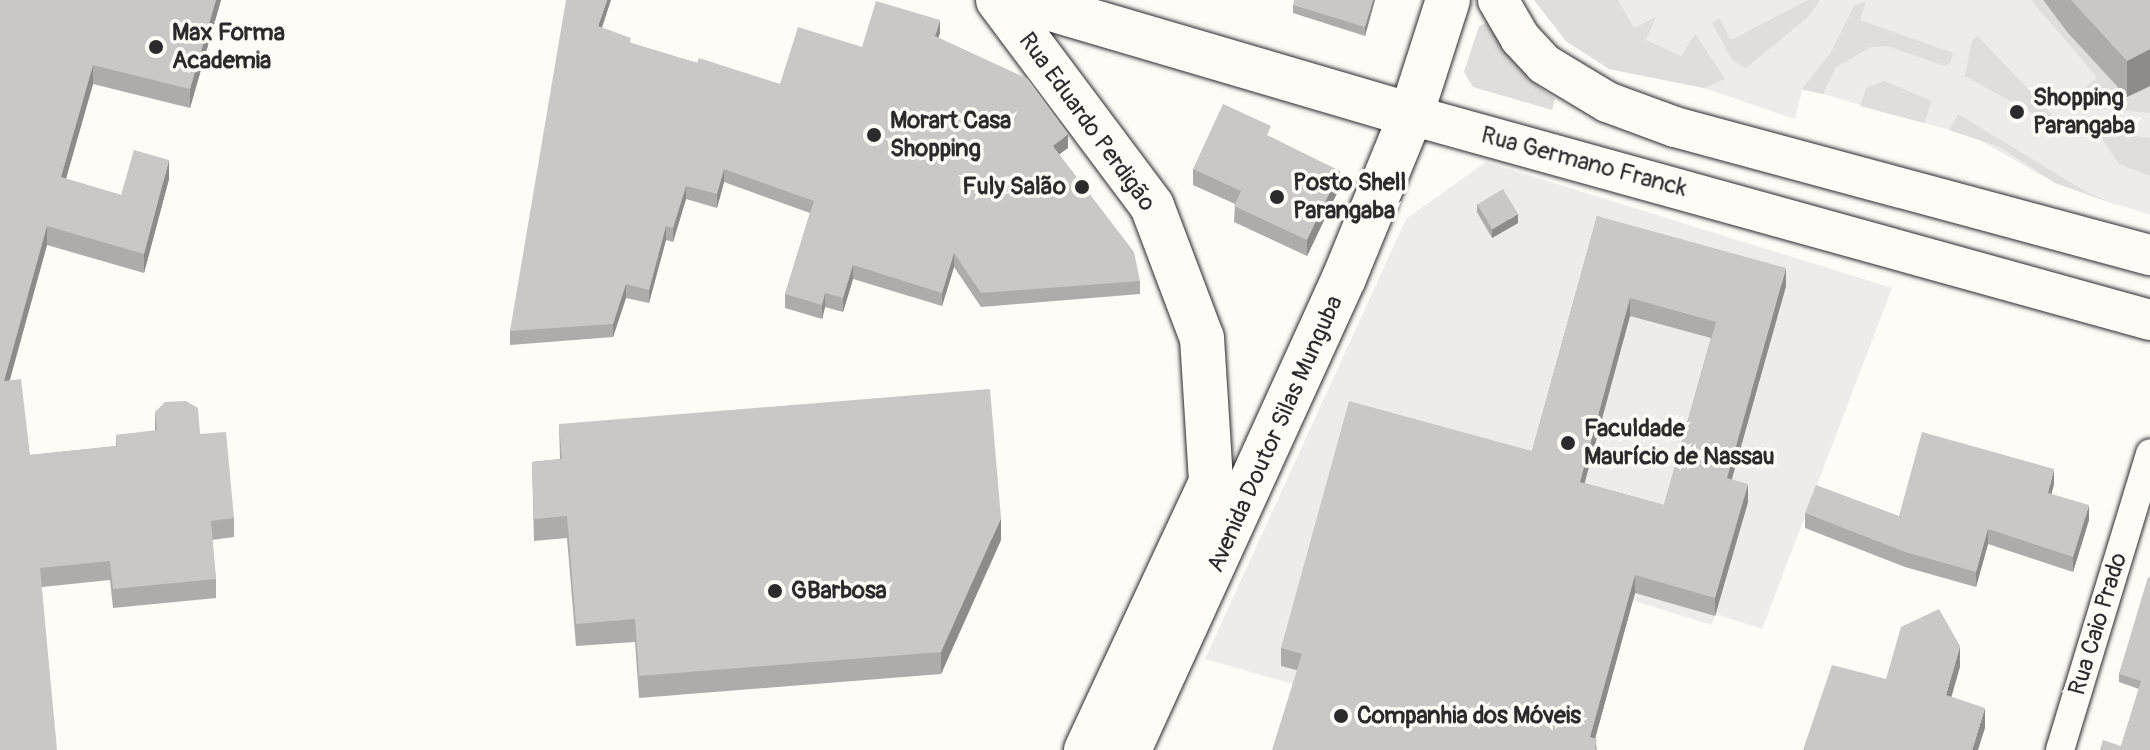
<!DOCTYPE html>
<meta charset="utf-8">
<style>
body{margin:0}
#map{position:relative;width:2150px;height:750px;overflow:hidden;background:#fdfcf7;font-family:Pangolin,sans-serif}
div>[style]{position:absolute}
.built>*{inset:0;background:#edece8}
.green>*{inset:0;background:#dfdeda}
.roads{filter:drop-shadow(0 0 2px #2b2b2b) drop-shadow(0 0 2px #2b2b2b)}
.street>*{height:28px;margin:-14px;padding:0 14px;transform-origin:14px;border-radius:14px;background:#fdfcf7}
.secondary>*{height:40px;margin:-20px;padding:0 20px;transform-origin:20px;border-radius:20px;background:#fdfcf7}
.primary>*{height:44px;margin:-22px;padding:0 22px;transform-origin:22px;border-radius:22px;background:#fdfcf7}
.wall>*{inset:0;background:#adaca9}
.shaded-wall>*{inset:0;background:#8d8c89}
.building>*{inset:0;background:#c9c8c4;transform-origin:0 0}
.dots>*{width:22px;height:22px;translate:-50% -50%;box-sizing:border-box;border:4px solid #fdfcf7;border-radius:50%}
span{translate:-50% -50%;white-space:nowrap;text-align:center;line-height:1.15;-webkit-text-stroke:7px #fdfcf7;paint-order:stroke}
.poi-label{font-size:24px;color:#2b2b2b;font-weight:700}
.left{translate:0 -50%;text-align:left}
.right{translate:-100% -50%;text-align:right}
.street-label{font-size:24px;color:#2b2b2b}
</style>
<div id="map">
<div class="built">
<div style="clip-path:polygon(1534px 0,2150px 0,2150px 215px,2055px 183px,1974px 137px,1823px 94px,1802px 90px,1795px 119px,1704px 88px,1609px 69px,1566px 41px)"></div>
<div style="clip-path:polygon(1486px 162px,1892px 288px,1762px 629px,1716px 614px,1711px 625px,1629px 599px,1526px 750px,1205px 659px,1406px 219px)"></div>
</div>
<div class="green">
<div style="clip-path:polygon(1534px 0,1618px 0,1634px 28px,1656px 17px,1646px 40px,1681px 56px,1695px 34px,1725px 79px,1704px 88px,1609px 69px,1566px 41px)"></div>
<div style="clip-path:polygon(1808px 0,1820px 0,1808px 17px,1746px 68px,1732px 60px,1712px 23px,1719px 18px,1731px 40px)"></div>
<div style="clip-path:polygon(2031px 0,2042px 0,2127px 97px,2150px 86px,2150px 113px,2105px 109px,2080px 93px,2097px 77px)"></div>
<div style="clip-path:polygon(1866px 1px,1860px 20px,1953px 53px,1950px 63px,1945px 66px,1887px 46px,1871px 47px,1836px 67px,1823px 94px,1802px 89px,1831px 52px,1854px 6px)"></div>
<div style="clip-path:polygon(1486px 23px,1529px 79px,1555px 99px,1552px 110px,1473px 87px,1464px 72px,1479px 26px)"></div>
<div style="clip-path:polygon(1978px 36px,2053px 116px,2056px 126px,1965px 76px,1972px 40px)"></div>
<div style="clip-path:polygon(1884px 81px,1932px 101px,1924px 123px,1860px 106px,1866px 88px)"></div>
<div style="clip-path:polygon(1958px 114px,2088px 193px,2128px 209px,2055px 183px,2000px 147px,1949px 130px)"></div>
<div style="clip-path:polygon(2096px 130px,2150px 138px,2150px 176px,2119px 164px)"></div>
</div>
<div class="roads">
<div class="street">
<div style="left:2060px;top:750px;width:310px;rotate:-73.1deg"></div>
</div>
<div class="secondary">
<div style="left:1498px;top:0;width:44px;rotate:59.9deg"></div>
<div style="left:1520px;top:38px;width:35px;rotate:47deg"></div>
<div style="left:1544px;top:64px;width:74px;rotate:31.1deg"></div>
<div style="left:1607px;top:102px;width:72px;rotate:20.2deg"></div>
<div style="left:1675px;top:127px;width:492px;rotate:15.1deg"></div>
<div style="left:1411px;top:115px;width:767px;rotate:15.5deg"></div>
</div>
<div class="primary">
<div style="left:998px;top:0;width:257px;rotate:53.2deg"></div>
<div style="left:1152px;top:206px;width:141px;rotate:69.3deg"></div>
<div style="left:1202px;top:338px;width:144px;rotate:86.4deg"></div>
<div style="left:1211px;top:482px;width:296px;rotate:115deg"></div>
<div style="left:1020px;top:0;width:408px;rotate:16.4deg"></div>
<div style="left:1129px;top:750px;width:519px;rotate:-65.51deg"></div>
<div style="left:1344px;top:278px;width:176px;rotate:-67.7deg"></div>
<div style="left:1411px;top:115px;width:121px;rotate:-72.2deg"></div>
</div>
</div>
<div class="wall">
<div style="clip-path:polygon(0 0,221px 0,190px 108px,93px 84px,66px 179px,121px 195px,169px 179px,144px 273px,47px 245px,10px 380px,30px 455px,116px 446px,116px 435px,155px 431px,155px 412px,200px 434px,234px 518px,234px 537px,212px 540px,216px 579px,216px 598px,113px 608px,110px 580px,42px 587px,0 750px)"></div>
<div style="clip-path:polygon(1375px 0,1365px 36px,1293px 13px,1293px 5px)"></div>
<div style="clip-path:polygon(2043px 0,2150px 0,2150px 86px,2127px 97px,2068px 33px)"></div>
<div style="clip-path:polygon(602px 28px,631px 43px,697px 63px,780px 84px,862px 47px,940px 33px,938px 37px,1068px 148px,1059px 154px,1140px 281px,1140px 294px,981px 307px,954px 267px,942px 306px,853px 279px,843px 312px,825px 307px,822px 319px,785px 308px,785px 294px,810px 213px,724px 182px,717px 208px,686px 199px,673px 242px,666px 240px,649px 303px,626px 298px,613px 337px,510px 345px,510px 331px)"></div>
<div style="clip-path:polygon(1271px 137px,1340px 187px,1307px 256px,1234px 222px,1235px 204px,1193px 185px,1193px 169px)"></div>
<div style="clip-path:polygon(1477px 204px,1518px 223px,1492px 238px,1477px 212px)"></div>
<div style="clip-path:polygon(evenodd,1597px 216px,1786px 286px,1732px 479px,1748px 502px,1715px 616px,1635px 593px,1595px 738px,1597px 750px,1281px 666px,1281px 648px,1532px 451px,1597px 216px,1630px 316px,1711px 338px,1664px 505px,1584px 483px,1630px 316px)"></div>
<div style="clip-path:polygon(559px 424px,1001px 540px,941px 674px,639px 698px,635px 642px,576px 646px,567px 538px,534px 541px,532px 462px,560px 459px)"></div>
<div style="clip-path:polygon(2054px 484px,2051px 494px,2089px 520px,2073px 572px,1988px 544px,1976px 587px,1905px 567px,1805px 528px,1805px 513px,1899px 516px)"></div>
<div style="clip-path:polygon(2150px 578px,2150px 750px,2121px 746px,2139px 689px,2119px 682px,2119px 674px)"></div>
</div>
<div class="shaded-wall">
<div style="clip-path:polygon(216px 0,221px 0,190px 108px,190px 89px)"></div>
<div style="clip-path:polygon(607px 0,611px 0,598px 40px,598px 26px)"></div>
<div style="clip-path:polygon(1373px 0,1375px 0,1365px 36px,1365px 27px)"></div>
<div style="clip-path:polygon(940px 20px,940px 33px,935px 49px,935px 36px)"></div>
<div style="clip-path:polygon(2150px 49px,2150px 86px,2127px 97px,2127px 61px)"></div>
<div style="clip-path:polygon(93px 65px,93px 84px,61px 196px,61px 177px)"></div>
<div style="clip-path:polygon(1068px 134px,1068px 148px,1053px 159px,1053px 146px)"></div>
<div style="clip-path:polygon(169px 160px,169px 179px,144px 273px,144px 254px)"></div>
<div style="clip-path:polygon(724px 169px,724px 182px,717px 208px,717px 194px)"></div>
<div style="clip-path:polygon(1340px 171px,1340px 187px,1307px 256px,1307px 240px)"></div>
<div style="clip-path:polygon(686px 186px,686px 199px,673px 242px,673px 228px)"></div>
<div style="clip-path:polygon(1518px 214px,1518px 223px,1492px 238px,1492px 230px)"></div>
<div style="clip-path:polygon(47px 226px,47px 245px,4px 400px,4px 381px)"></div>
<div style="clip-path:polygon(666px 226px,666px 240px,649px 303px,649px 290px)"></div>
<div style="clip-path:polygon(954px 253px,954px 267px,942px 306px,942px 293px)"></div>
<div style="clip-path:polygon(853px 265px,853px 279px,843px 312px,843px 298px)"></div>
<div style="clip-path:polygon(1786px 268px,1786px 286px,1727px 496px,1727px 478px)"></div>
<div style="clip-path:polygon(626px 284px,626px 298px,613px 337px,613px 324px)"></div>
<div style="clip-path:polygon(825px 293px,825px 307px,822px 319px,822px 305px)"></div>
<div style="clip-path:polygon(1630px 298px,1630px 316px,1580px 500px,1580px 482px)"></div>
<div style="clip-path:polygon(2054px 469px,2054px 484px,2048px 508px,2048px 493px)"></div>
<div style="clip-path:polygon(1748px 484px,1748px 502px,1715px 616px,1715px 598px)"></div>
<div style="clip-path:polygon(2089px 505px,2089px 520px,2073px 572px,2073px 557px)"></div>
<div style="clip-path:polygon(1001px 518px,1001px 540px,941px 674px,941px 652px)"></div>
<div style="clip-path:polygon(1988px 529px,1988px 544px,1976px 587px,1976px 572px)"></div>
<div style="clip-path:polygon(1635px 575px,1635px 593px,1592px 750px,1590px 737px)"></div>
<div style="clip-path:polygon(1960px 646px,1960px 667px,1946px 716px,1946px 695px)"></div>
<div style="clip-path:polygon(1985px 708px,1985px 728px,1978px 750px,1972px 750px)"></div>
</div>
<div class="building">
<div style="clip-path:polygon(0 0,216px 0,190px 89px,93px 65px,61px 177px,121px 195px,134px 150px,169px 160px,144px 254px,47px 226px,4px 381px,21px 379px,30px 455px,117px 446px,116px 435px,157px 430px,155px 412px,165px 402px,186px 401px,198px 408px,200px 434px,226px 432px,234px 518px,211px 521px,216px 579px,113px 589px,110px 561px,40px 568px,57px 750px,0 750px)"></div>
<div style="clip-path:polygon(566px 0,607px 0,598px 26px,631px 38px,630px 43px,697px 63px,699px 58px,780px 84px,798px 27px,862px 47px,876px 1px,940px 20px,935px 36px,1028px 79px,1068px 134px,1053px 146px,1134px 252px,1140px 281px,981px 293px,954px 253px,942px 293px,853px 265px,843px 298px,825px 293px,822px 305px,785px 294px,814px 201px,724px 169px,717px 194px,686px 186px,673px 228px,666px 226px,649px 290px,626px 284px,613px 324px,510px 331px)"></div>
<div style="clip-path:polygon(1294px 0,1373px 0,1365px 27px,1293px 5px)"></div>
<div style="clip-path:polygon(2071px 0,2150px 0,2150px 49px,2127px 61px)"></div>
<div style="clip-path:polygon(1223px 104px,1271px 126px,1267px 135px,1340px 171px,1307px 240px,1234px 206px,1241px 191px,1193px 169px)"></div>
<div style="left:1503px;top:189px;width:29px;height:30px;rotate:59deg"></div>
<div style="clip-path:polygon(evenodd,1597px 216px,1786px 268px,1727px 478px,1748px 484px,1715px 598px,1635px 575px,1590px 737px,1597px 739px,1594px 750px,1272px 750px,1302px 654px,1281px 648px,1349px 401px,1532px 451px,1597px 216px,1630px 298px,1716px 322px,1664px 505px,1580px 482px,1630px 298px)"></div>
<div style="clip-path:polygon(990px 389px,1001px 518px,941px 652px,639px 676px,635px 619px,576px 624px,567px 516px,534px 519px,532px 462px,562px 459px,559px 424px)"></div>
<div style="clip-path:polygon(1922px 432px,2054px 469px,2048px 493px,2089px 505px,2073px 557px,1988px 529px,1976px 572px,1905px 552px,1805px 513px,1816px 485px,1899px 516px)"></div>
<div style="clip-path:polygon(2148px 577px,2150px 578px,2150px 750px,2100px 750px,2103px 740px,2121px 746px,2141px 681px,2119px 674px)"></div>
<div style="clip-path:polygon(1939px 609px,1960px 646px,1946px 695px,1985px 708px,1972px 750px,1803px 750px,1832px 665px,1886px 679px,1901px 627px)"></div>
</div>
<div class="dots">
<div style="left:156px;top:47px;background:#2b2b2b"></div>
<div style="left:2017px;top:112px;background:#2b2b2b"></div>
<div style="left:874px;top:135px;background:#2b2b2b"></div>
<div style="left:1082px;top:187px;background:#2b2b2b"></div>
<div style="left:1277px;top:197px;background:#2b2b2b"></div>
<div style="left:1568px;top:443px;background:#2b2b2b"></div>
<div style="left:775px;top:591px;background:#2b2b2b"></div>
<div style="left:1341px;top:716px;background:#2b2b2b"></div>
</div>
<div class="poi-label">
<span class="left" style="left:172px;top:47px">Max Forma<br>Academia</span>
<span class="left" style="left:2033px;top:112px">Shopping<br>Parangaba</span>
<span class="left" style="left:890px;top:135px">Morart Casa<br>Shopping</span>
<span class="left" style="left:1293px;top:197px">Posto Shell<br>Parangaba</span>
<span class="right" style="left:1066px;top:187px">Fuly Salão</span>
<span class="left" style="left:1584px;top:443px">Faculdade<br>Maurício de Nassau</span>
<span class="left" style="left:791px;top:591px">GBarbosa</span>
<span class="left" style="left:1357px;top:716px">Companhia dos Móveis</span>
</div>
<div class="street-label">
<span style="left:1087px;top:122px;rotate:54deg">Rua Eduardo Perdigão</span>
<span style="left:1584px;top:162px;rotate:15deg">Rua Germano Franck</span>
<span style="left:1275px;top:434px;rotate:-66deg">Avenida Doutor Silas Munguba</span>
<span style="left:2098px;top:624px;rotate:-73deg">Rua Caio Prado</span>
</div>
</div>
